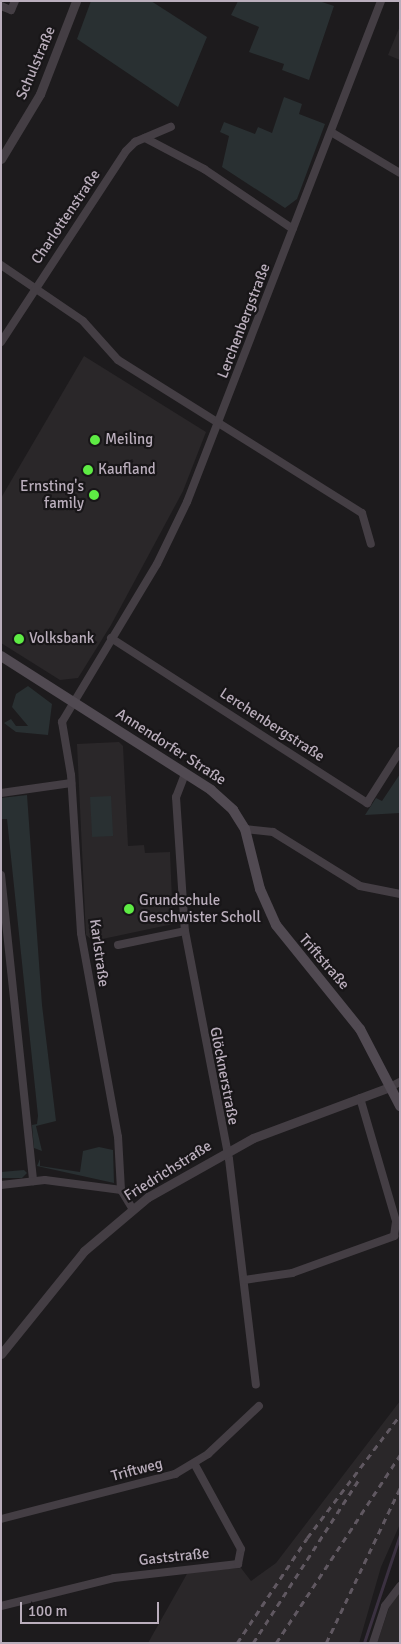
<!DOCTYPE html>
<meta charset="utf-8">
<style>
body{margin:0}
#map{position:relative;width:401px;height:1644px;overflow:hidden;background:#1d1b1d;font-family:Signika,sans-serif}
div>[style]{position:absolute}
.built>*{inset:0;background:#2a2729}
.green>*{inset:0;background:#293032;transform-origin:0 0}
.stream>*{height:2.5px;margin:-1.25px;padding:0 1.25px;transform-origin:1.25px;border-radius:1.25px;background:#3b3141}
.minor>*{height:8px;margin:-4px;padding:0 4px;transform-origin:4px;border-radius:4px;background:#443e44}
.tertiary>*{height:9px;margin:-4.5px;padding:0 4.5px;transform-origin:4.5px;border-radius:4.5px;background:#443e44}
.secondary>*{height:10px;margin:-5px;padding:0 5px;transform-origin:5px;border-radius:5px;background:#514a52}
.rail>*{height:2.5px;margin-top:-1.25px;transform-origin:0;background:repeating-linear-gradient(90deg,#605861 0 6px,transparent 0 11px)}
.dots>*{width:14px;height:14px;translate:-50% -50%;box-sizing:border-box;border:2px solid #181618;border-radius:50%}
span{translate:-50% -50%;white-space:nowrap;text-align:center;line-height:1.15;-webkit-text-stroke:4.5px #181618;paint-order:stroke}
.street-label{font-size:15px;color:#baaebc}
.poi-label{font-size:15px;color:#baaebc}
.left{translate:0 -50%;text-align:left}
.right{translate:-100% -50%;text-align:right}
.frame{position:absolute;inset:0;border:2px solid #baaebc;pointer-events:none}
.scale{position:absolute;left:20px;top:1602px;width:139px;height:22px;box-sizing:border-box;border:2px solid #baaebc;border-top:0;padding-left:6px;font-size:15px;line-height:18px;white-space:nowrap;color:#baaebc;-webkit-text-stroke:4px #181618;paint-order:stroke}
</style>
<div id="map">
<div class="built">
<div style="clip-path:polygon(400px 26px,400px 60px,388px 55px)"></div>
<div style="clip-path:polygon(84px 356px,206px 432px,183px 491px,111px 625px,78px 678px,60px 680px,1px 643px,1px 498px)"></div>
<div style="clip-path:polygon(119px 742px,123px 746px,128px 846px,144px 845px,145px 853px,170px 852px,173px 924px,93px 941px,86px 935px,77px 744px)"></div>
<div style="clip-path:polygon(400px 1401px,400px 1524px,381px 1567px,359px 1643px,148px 1643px,188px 1572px,241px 1568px,251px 1581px,276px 1563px)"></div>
<div style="clip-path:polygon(400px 1590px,400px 1643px,377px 1643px,392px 1599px)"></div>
</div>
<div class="green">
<div style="clip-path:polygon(91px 1px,151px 1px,207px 37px,178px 107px,77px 39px)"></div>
<div style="clip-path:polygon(238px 1px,319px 1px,334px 6px,309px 80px,282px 70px,284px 64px,249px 52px,259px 27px,231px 15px)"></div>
<div style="clip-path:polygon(284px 97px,302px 104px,299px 114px,325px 124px,297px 199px,285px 208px,222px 167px,229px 136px,220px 132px,224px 122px,255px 134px,258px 127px,272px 133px)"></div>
<div style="clip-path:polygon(28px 686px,52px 704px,48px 735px,16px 732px,4px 723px,11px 719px,16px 726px,28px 726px,12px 707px,16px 694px)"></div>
<div style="clip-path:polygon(400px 774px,400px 813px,365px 815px,376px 798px,382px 801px)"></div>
<div style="clip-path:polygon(27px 795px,42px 1005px,56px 1121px,36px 1126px,42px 1151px,34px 1148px,32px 1125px,37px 1124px,38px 1116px,7px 819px,1px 819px,1px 798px)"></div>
<div style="left:111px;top:796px;width:40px;height:21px;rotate:87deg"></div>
<div style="clip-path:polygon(99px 1147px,113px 1150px,114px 1183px,37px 1166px,40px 1159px,40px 1166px,80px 1172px,83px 1151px)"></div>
<div style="clip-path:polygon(24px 1170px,27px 1173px,22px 1178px,1px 1178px,1px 1172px)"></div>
</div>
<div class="stream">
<div style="left:364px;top:1643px;width:114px;rotate:-71.6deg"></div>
</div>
<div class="minor">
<div style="left:1px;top:6px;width:11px;rotate:22deg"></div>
<div style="left:11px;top:10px;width:10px;rotate:-66deg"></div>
<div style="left:331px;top:132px;width:80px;rotate:30.7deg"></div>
<div style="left:145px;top:138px;width:67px;rotate:27.7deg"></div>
<div style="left:204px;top:169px;width:107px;rotate:34deg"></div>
<div style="left:1px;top:265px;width:99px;rotate:34.3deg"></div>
<div style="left:83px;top:321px;width:52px;rotate:48.1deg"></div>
<div style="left:118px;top:360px;width:288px;rotate:32.1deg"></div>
<div style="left:362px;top:513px;width:32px;rotate:74deg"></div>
<div style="left:1px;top:342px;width:228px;rotate:-56.8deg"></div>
<div style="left:126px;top:151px;width:13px;rotate:-45deg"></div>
<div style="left:135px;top:142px;width:39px;rotate:-23deg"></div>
<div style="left:111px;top:638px;width:305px;rotate:32.8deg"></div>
<div style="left:367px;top:803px;width:62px;rotate:-57.6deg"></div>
<div style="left:185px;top:774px;width:25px;rotate:111deg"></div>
<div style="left:176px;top:797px;width:134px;rotate:86.2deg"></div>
<div style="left:185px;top:931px;width:232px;rotate:79.1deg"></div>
<div style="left:229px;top:1159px;width:227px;rotate:83.2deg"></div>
<div style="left:1px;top:793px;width:71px;rotate:-8.1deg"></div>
<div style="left:245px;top:829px;width:28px;rotate:6deg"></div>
<div style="left:273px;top:832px;width:102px;rotate:31.8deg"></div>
<div style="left:360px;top:886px;width:41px;rotate:11.3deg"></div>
<div style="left:1px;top:875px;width:308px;rotate:84deg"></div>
<div style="left:118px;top:945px;width:68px;rotate:-11.8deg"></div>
<div style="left:392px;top:1086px;width:9px;rotate:-27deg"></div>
<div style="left:1px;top:1185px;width:44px;rotate:-6.5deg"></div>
<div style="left:45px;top:1180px;width:77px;rotate:7.5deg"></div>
<div style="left:132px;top:1208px;width:21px;rotate:-121deg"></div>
<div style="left:121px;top:1190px;width:53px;rotate:-93.2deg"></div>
<div style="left:118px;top:1137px;width:207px;rotate:-100.3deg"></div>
<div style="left:81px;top:933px;width:158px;rotate:-93.6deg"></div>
<div style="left:71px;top:775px;width:54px;rotate:-99.6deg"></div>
<div style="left:62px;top:722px;width:184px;rotate:-59deg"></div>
<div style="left:157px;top:564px;width:69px;rotate:-64.2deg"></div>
<div style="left:187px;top:502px;width:537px;rotate:-68.83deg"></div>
<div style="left:244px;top:1280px;width:49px;rotate:-8.3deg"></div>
<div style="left:292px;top:1273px;width:109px;rotate:-19.9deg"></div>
<div style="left:394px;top:1236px;width:15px;rotate:-82deg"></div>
<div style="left:396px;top:1221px;width:128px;rotate:-106.3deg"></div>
<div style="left:1px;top:1519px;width:180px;rotate:-14.5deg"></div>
<div style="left:175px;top:1474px;width:39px;rotate:-31deg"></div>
<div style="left:208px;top:1454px;width:70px;rotate:-43.3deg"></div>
<div style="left:1px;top:1606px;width:116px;rotate:-13.9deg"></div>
<div style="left:114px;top:1578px;width:125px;rotate:-6.4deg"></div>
<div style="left:238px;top:1564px;width:15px;rotate:-79deg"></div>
<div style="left:241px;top:1549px;width:98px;rotate:-118.7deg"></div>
<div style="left:373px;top:1643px;width:39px;rotate:-72deg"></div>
<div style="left:385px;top:1606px;width:25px;rotate:-53deg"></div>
</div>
<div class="tertiary">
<div style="left:1px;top:159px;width:76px;rotate:-59deg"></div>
<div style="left:40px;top:94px;width:100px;rotate:-68.8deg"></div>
<div style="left:1px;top:1354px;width:132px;rotate:-51.1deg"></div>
<div style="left:84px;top:1251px;width:84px;rotate:-40.2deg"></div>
<div style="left:148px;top:1197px;width:120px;rotate:-29.3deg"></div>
<div style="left:253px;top:1138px;width:148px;rotate:-20.5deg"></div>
</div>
<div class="secondary">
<div style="left:1px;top:656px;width:249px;rotate:32.5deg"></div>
<div style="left:211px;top:790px;width:30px;rotate:42deg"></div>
<div style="left:233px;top:810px;width:22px;rotate:58deg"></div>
<div style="left:245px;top:829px;width:62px;rotate:76deg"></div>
<div style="left:260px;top:889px;width:39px;rotate:66deg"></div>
<div style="left:276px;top:925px;width:134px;rotate:51.1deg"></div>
<div style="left:360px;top:1029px;width:87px;rotate:62.5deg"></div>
</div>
<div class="rail">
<div style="left:237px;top:1643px;width:126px;rotate:-56.3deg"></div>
<div style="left:307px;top:1538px;width:154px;rotate:-52.9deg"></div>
<div style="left:253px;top:1643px;width:195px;rotate:-57.1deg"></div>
<div style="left:276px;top:1643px;width:225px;rotate:-56.6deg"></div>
<div style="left:326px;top:1643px;width:172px;rotate:-64.5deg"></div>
</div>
<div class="dots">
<div style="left:95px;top:440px;background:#5eeb44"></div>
<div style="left:88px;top:470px;background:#5eeb44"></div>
<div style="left:94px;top:495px;background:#5eeb44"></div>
<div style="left:19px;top:639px;background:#5eeb44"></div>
<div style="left:129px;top:909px;background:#5eeb44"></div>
</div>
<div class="street-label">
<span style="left:36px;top:63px;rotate:-67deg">Schulstraße</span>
<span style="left:66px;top:217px;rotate:-56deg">Charlottenstraße</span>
<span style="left:244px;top:321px;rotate:-69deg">Lerchenbergstraße</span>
<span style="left:272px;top:725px;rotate:33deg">Lerchenbergstraße</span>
<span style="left:171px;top:747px;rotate:33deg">Annendorfer Straße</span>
<span style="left:99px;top:953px;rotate:82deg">Karlstraße</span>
<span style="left:324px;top:962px;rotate:49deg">Triftstraße</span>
<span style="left:224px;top:1076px;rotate:79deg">Glöcknerstraße</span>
<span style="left:168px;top:1171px;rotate:-32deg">Friedrichstraße</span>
<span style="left:137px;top:1470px;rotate:-15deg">Triftweg</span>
<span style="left:174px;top:1557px;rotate:-6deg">Gaststraße</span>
</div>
<div class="poi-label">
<span class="left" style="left:105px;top:440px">Meiling</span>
<span class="left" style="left:98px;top:470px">Kaufland</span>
<span class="right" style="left:84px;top:495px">Ernsting's<br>family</span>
<span class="left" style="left:29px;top:639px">Volksbank</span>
<span class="left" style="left:139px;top:909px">Grundschule<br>Geschwister Scholl</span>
</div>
<div class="frame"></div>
<div class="scale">100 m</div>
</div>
